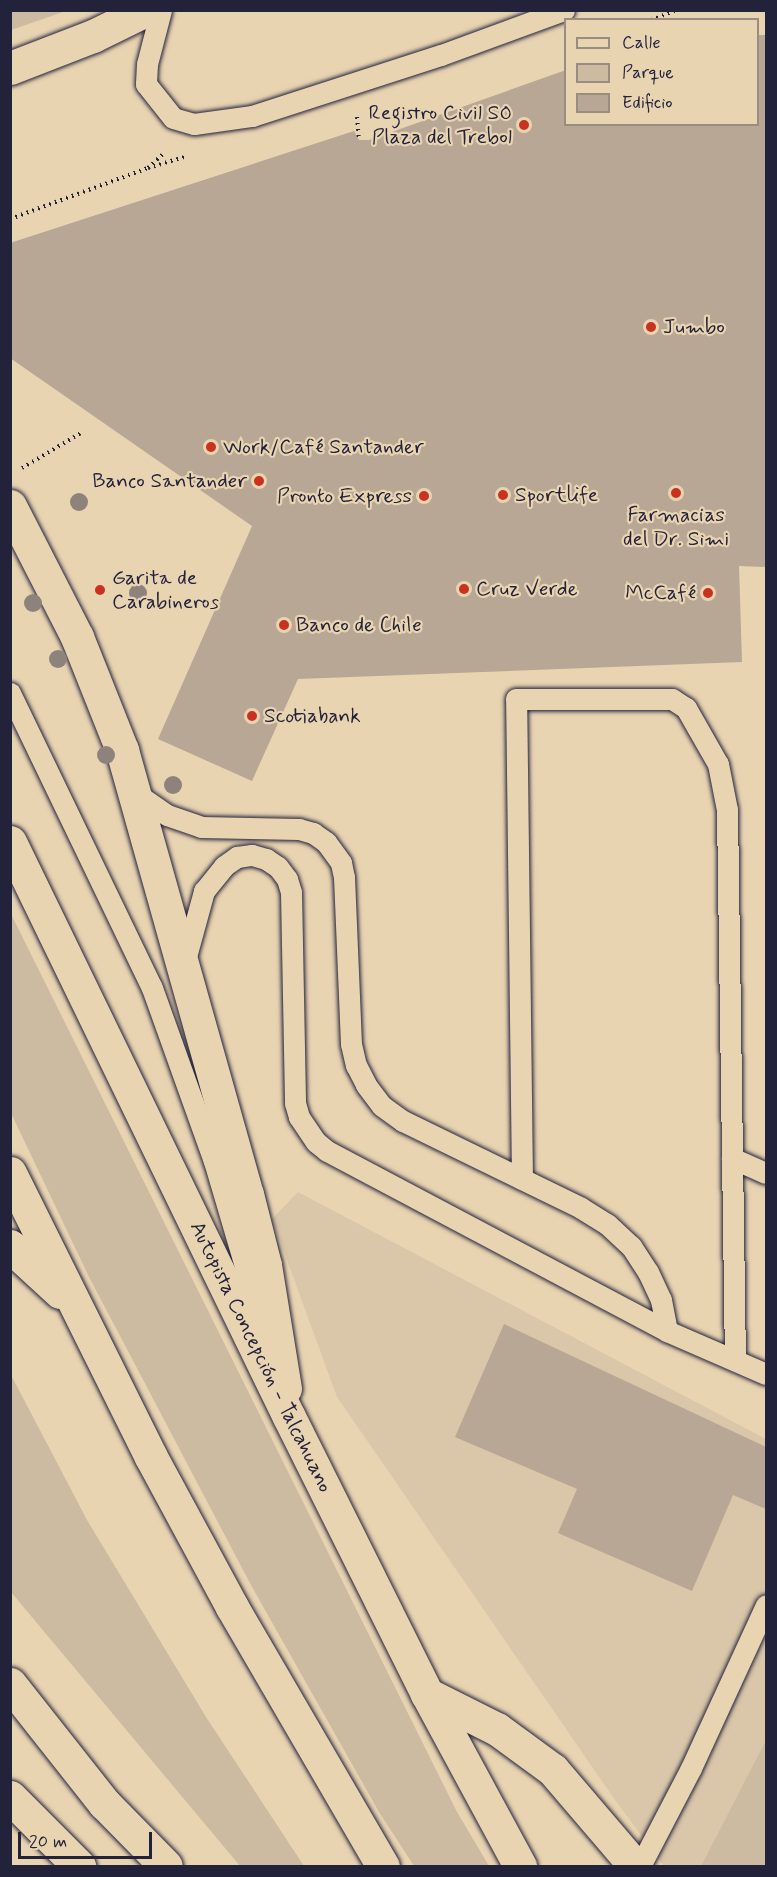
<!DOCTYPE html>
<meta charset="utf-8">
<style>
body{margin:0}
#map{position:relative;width:777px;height:1877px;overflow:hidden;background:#e9d4b2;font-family:Mynerve,sans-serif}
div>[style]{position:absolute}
.built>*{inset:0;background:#dac6a9}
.green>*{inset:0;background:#ccbaa1}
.building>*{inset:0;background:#b7a794}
.path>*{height:4px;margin-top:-2px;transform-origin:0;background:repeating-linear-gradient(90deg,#22223b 0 1.5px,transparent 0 6px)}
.roads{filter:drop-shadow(0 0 2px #22223b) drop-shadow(0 0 2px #22223b)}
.lane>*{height:21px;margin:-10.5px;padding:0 10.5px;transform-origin:10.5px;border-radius:10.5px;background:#e9d4b2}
.secondary>*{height:33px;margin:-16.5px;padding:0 16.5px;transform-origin:16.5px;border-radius:16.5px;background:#e9d4b2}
.primary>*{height:33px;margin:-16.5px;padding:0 16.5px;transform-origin:16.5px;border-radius:16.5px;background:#e9d4b2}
.trees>*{width:18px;height:18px;margin:-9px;border-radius:50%;background:#8e837c}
.dots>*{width:16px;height:16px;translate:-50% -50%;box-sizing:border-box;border:3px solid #e9d4b2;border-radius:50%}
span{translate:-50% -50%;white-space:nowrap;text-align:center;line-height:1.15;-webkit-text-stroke:4.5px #e9d4b2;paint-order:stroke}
.poi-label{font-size:21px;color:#22223b}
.right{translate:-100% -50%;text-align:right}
.left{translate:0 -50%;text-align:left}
.street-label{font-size:21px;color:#22223b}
.frame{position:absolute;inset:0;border:12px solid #22223b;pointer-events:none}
.legend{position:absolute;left:564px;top:18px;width:195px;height:108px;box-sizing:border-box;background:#e9d4b2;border:2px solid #998d82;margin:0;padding:8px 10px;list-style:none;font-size:18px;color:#22223b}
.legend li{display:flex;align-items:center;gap:12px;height:30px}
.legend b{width:30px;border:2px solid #998d82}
.scale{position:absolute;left:18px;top:1832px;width:134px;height:27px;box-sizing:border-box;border:3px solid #22223b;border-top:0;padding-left:8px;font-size:18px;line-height:21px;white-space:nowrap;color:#22223b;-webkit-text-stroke:4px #e9d4b2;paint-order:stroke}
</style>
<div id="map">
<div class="built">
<div style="clip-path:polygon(298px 1192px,766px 1439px,766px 1740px,701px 1866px,664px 1866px,615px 1800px,337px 1397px,272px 1219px)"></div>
</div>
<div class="green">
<div style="clip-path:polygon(11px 10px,66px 10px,66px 11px,11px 30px)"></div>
<div style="clip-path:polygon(11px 914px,457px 1812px,489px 1866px,414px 1866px,379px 1812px,252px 1587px,89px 1277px,11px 1113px)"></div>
<div style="clip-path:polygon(11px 1375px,87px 1520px,206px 1717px,304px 1866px,240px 1866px,11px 1592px)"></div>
<div style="clip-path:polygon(766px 1740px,766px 1866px,701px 1866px)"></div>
</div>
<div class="building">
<div style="clip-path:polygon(758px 35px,766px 35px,766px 567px,739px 566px,742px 662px,298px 679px,252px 781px,158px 739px,252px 526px,10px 358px,10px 243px,354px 131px,359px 140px,369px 140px,566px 70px,566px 124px,758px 124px)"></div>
<div style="clip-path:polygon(504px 1324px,766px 1447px,766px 1509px,733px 1495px,692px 1591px,558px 1533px,577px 1489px,455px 1437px)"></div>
</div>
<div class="path">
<div style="left:651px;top:20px;width:28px;rotate:-21deg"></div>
<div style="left:357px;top:117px;width:23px;rotate:85deg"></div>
<div style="left:148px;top:168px;width:39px;rotate:-17deg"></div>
<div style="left:10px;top:219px;width:147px;rotate:-20.3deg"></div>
<div style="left:148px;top:168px;width:23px;rotate:-43deg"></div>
<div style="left:22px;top:468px;width:69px;rotate:-30.7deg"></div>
</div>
<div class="roads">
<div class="lane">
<div style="left:161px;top:10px;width:56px;rotate:104.5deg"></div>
<div style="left:147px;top:64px;width:20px;rotate:93deg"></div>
<div style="left:146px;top:84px;width:43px;rotate:51.5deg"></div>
<div style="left:173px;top:118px;width:22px;rotate:16deg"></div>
<div style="left:194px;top:124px;width:59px;rotate:-7.9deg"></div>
<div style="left:252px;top:116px;width:199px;rotate:-17.9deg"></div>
<div style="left:441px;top:55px;width:131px;rotate:-20.1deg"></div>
<div style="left:10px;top:693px;width:327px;rotate:64.3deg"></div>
<div style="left:152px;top:988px;width:184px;rotate:70.3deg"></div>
<div style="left:214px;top:1161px;width:167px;rotate:73.6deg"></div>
<div style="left:134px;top:792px;width:40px;rotate:34.9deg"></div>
<div style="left:167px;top:815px;width:36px;rotate:19deg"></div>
<div style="left:201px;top:827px;width:98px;rotate:1.2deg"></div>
<div style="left:299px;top:829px;width:15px;rotate:16deg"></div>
<div style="left:313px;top:833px;width:16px;rotate:35deg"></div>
<div style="left:326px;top:842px;width:26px;rotate:54deg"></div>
<div style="left:341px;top:863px;width:14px;rotate:78deg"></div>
<div style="left:344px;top:877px;width:167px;rotate:87.6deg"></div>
<div style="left:351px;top:1044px;width:22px;rotate:77deg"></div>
<div style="left:356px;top:1065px;width:22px;rotate:63deg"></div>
<div style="left:366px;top:1085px;width:26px;rotate:53deg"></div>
<div style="left:382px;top:1106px;width:26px;rotate:36deg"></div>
<div style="left:403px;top:1121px;width:198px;rotate:26deg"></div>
<div style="left:581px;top:1208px;width:31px;rotate:32deg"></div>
<div style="left:607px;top:1224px;width:33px;rotate:43deg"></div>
<div style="left:631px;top:1246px;width:31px;rotate:57deg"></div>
<div style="left:648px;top:1272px;width:31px;rotate:65deg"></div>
<div style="left:661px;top:1300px;width:32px;rotate:79deg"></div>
<div style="left:184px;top:964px;width:76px;rotate:-74.7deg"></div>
<div style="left:204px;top:891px;width:32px;rotate:-51deg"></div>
<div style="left:224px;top:866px;width:16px;rotate:-35deg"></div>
<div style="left:237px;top:857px;width:15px;rotate:-8deg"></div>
<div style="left:252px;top:855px;width:15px;rotate:16deg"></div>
<div style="left:266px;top:859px;width:14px;rotate:34deg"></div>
<div style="left:278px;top:867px;width:15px;rotate:53deg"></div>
<div style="left:287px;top:879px;width:14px;rotate:73deg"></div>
<div style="left:291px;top:892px;width:211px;rotate:88.9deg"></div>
<div style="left:295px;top:1103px;width:15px;rotate:74deg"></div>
<div style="left:299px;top:1117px;width:30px;rotate:56deg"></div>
<div style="left:316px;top:1142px;width:14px;rotate:39deg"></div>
<div style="left:327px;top:1151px;width:385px;rotate:27.9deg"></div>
<div style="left:667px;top:1331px;width:108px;rotate:23.5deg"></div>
<div style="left:732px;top:1158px;width:37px;rotate:24deg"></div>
<div style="left:522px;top:1179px;width:480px;rotate:-90.7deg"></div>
<div style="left:516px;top:699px;width:156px"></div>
<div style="left:672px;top:699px;width:17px;rotate:33deg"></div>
<div style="left:686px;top:708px;width:64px;rotate:60.3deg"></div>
<div style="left:718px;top:764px;width:47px;rotate:78.9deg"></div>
<div style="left:727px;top:810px;width:550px;rotate:89.17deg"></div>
<div style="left:640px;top:1866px;width:110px;rotate:-62.5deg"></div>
<div style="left:691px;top:1768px;width:179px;rotate:-65.3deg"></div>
</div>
<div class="secondary">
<div style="left:10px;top:1684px;width:152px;rotate:51.7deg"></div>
<div style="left:104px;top:1803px;width:88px;rotate:45.5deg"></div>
<div style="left:10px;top:1797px;width:98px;rotate:45deg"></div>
</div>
<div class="primary">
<div style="left:10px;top:68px;width:89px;rotate:-21.1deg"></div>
<div style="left:93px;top:36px;width:59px;rotate:-26.1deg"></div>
<div style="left:10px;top:506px;width:147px;rotate:62.9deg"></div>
<div style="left:77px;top:637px;width:122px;rotate:68.3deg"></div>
<div style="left:122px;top:750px;width:461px;rotate:74.3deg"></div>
<div style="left:247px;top:1194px;width:73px;rotate:75.8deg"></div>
<div style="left:265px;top:1265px;width:125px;rotate:80.8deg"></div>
<div style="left:10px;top:842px;width:639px;rotate:64.12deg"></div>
<div style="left:289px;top:1417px;width:309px;rotate:63.5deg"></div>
<div style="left:427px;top:1694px;width:196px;rotate:61.6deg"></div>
<div style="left:10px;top:1173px;width:317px;rotate:63.6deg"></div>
<div style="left:151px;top:1457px;width:170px;rotate:61.6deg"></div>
<div style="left:232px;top:1607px;width:300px;rotate:59.8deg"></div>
<div style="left:10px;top:1246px;width:68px;rotate:42.6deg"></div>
<div style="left:427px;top:1694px;width:78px;rotate:26.6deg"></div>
<div style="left:497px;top:1729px;width:69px;rotate:36.2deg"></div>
<div style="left:553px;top:1770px;width:126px;rotate:49.5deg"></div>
</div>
</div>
<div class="trees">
<div style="left:79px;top:502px"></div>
<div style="left:138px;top:593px"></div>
<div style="left:33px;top:603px"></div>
<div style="left:58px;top:659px"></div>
<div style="left:106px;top:755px"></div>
<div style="left:173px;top:785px"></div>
</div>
<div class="dots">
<div style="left:524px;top:125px;background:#c8321e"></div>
<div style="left:651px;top:327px;background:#c8321e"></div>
<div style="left:211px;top:447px;background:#c8321e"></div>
<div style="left:259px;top:481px;background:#c8321e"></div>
<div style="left:676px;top:493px;background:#c8321e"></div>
<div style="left:503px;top:495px;background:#c8321e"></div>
<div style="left:424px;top:496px;background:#c8321e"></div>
<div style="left:464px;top:589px;background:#c8321e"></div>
<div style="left:100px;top:590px;background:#c8321e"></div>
<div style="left:708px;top:593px;background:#c8321e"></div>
<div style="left:284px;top:625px;background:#c8321e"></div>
<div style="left:252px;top:716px;background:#c8321e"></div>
</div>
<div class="poi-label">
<span class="right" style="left:512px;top:125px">Registro Civil SO<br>Plaza del Trebol</span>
<span class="left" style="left:663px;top:327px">Jumbo</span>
<span class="left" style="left:223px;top:447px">Work/Café Santander</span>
<span class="right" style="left:247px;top:481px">Banco Santander</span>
<span class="left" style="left:515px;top:495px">Sportlife</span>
<span class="right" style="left:412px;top:496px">Pronto Express</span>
<span style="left:676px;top:527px">Farmacias<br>del Dr. Simi</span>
<span class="left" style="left:112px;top:590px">Garita de<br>Carabineros</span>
<span class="left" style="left:476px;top:589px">Cruz Verde</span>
<span class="right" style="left:696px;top:593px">McCafé</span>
<span class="left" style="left:296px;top:625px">Banco de Chile</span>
<span class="left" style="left:264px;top:716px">Scotiabank</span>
</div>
<div class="street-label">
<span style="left:261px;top:1357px;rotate:64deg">Autopista Concepción - Talcahuano</span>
</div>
<div class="frame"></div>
<ul class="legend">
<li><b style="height:8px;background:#e9d4b2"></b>Calle</li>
<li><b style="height:16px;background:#ccbaa1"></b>Parque</li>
<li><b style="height:16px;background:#b7a794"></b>Edificio</li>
</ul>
<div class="scale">20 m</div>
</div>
